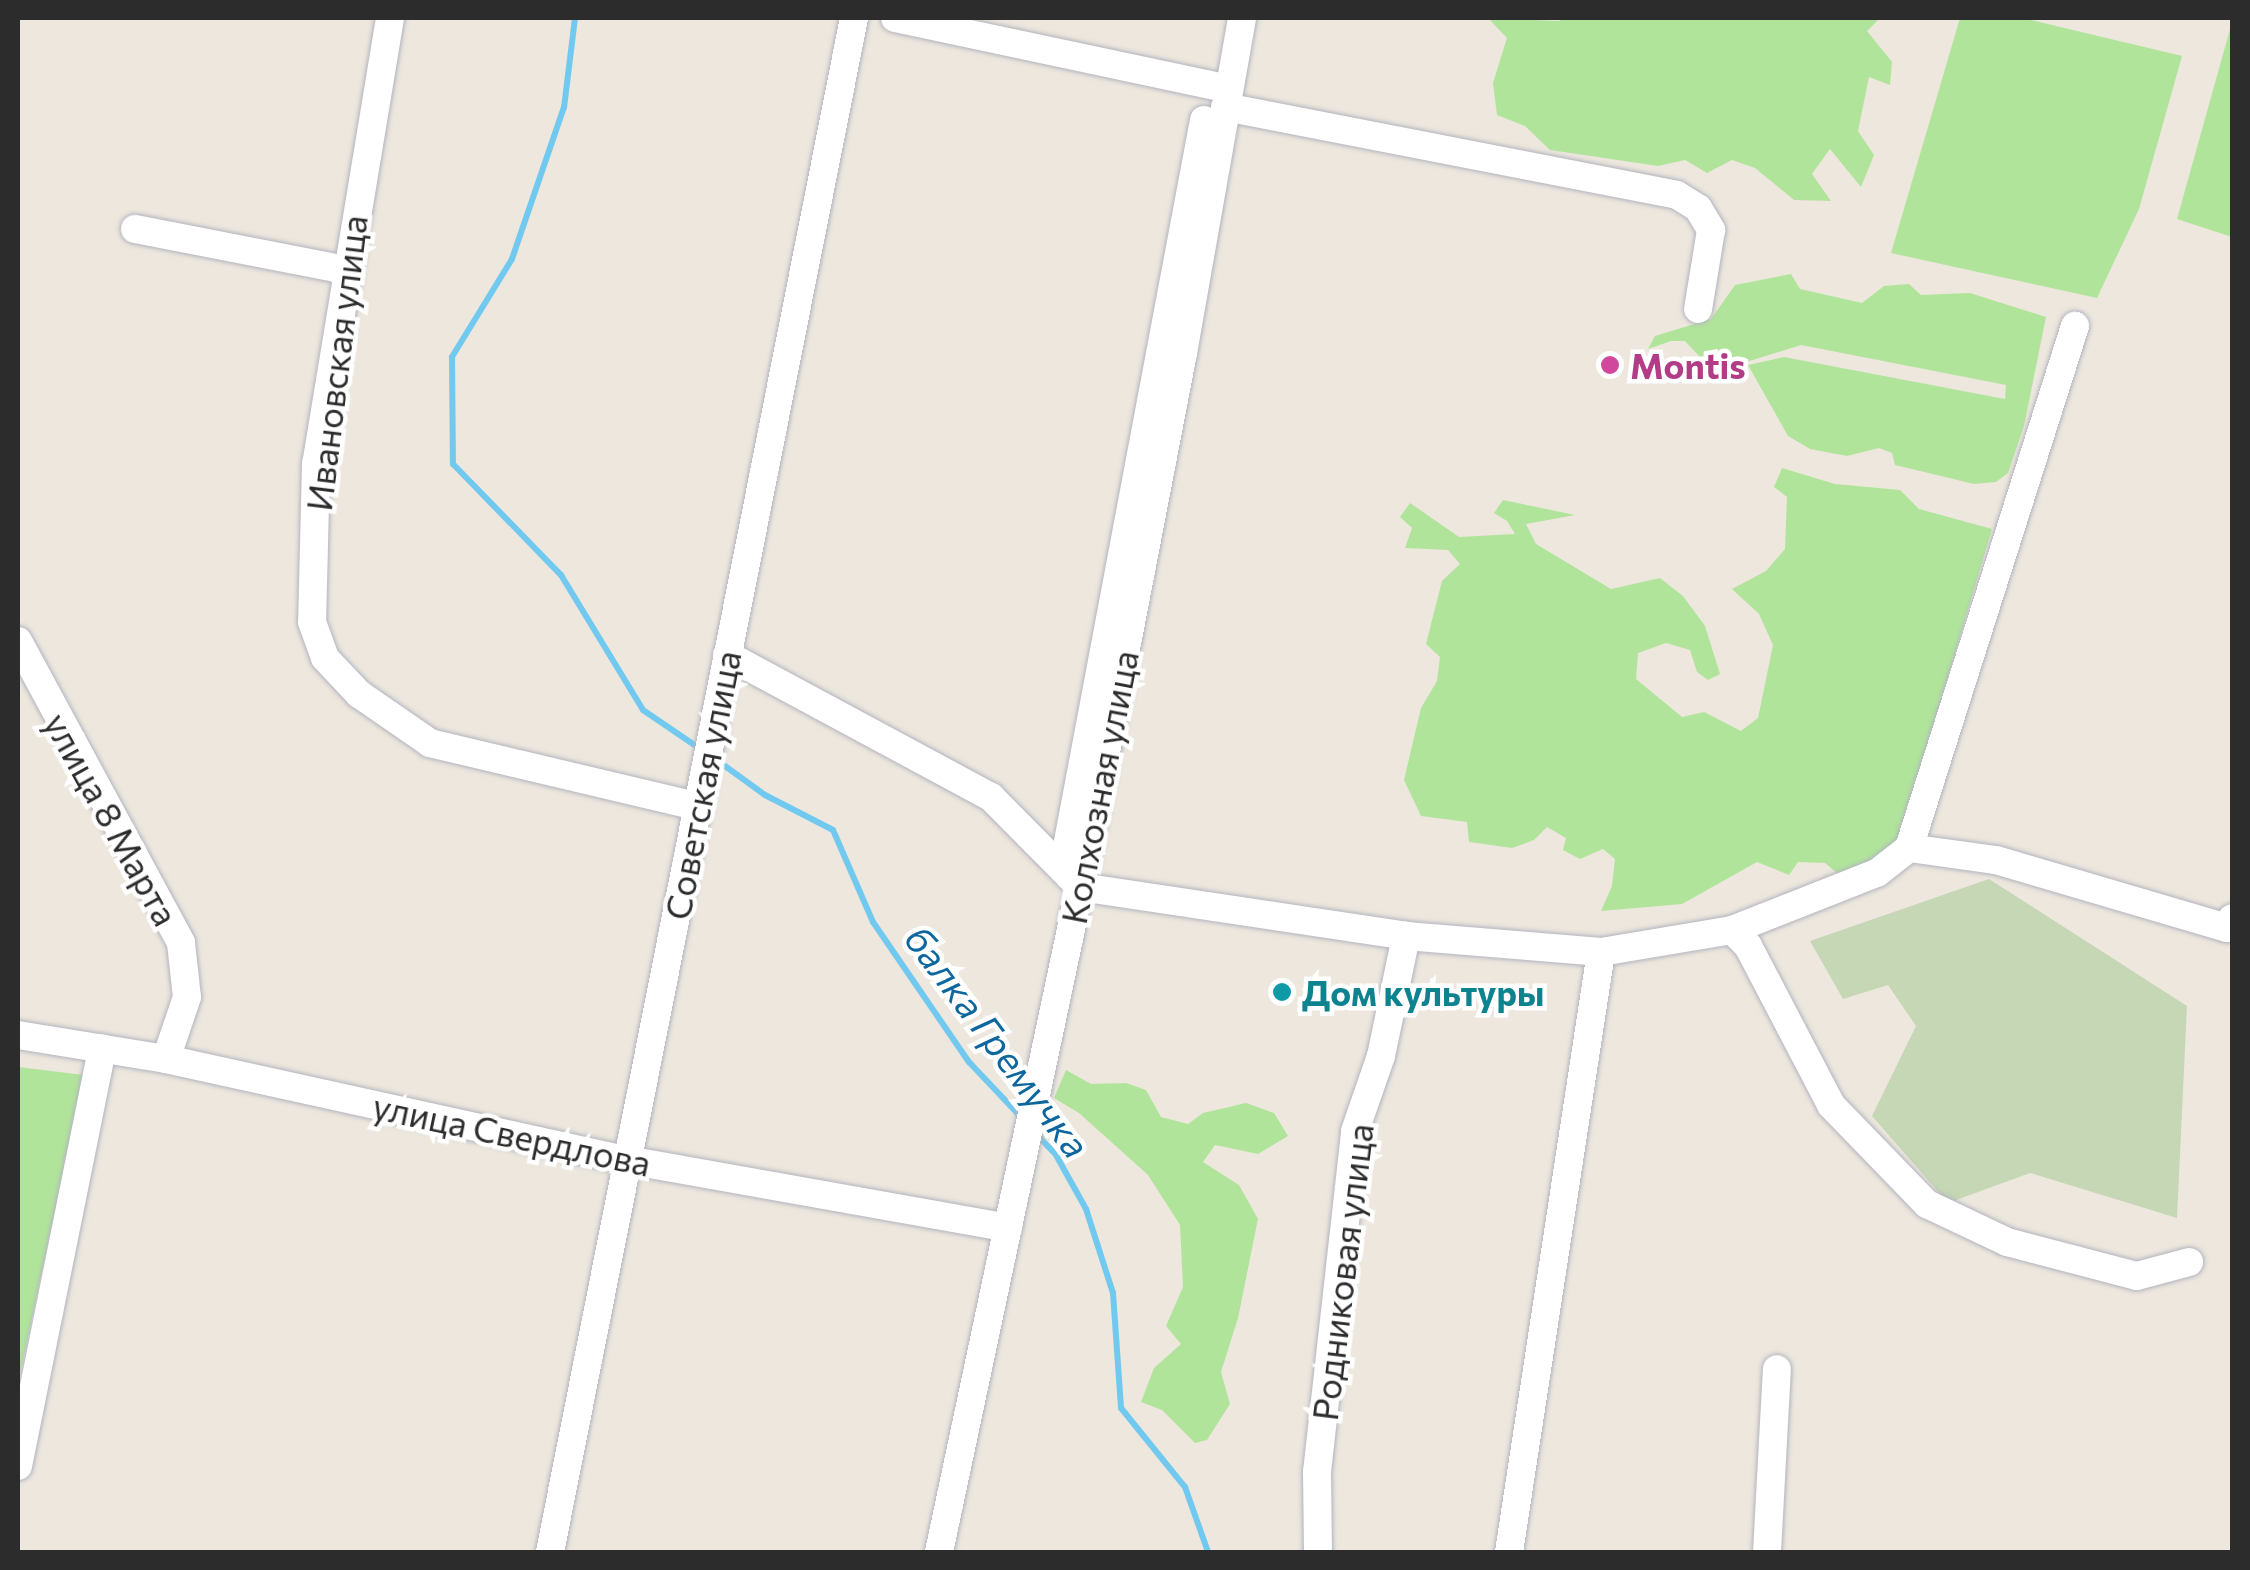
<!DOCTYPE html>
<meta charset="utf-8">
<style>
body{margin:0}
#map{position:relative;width:2250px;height:1570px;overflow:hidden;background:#ede7de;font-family:Commissioner,sans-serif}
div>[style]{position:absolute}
.green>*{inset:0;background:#b1e49b}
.cemetery>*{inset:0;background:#c5d7b5}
.stream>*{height:6px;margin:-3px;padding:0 3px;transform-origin:3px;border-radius:3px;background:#72c9ef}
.roads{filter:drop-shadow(0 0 2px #b2b4bf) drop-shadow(0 0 2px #b2b4bf)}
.minor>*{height:28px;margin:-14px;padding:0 14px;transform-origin:14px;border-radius:14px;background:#fff}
.dots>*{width:28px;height:28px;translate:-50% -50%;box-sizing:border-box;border:5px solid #fff;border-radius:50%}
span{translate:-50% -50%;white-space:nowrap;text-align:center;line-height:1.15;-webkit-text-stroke:9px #fff;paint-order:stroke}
.street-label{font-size:35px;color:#2c2c2c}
.hotel-label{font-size:35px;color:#b23c85;font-weight:700}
.left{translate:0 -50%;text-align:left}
.culture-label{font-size:35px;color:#0d838f;font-weight:700}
.water-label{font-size:38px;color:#0d679e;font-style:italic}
.frame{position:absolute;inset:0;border:20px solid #2c2c2c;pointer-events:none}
</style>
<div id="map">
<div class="green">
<div style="clip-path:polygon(1488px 18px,1559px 21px,1563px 18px,1880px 18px,1867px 31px,1892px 62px,1890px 85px,1869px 77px,1858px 131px,1874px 155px,1861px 187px,1830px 149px,1812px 174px,1831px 201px,1794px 200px,1755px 168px,1732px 160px,1707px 173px,1685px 160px,1658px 166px,1550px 150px,1525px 126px,1497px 115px,1493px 83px,1507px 38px)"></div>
<div style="clip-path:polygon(1960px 18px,2023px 18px,2182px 56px,2139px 209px,2097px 298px,1891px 253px)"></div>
<div style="clip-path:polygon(2232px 22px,2232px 237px,2177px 219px)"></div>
<div style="clip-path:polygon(1791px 274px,1800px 289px,1862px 303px,1884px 286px,1909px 284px,1921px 295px,1970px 293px,2046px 317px,2024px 426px,2008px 473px,1996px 482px,1974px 484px,1895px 465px,1892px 453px,1879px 448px,1847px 456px,1810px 449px,1788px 436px,1748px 365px,1784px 357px,2005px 399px,2006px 385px,1801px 345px,1714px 372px,1685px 341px,1671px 341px,1648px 349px,1655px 336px,1711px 319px,1735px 285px)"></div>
<div style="clip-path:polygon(1782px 468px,1835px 484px,1900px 490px,1919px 509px,1992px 529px,1901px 835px,1872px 865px,1837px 873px,1825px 863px,1798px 862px,1789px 875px,1757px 862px,1682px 904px,1601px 911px,1612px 886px,1615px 859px,1603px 849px,1580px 859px,1563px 850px,1566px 838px,1547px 827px,1534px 840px,1512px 848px,1469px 842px,1467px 822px,1421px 816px,1404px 780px,1421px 708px,1437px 681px,1440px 657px,1426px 644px,1442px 581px,1460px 564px,1448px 550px,1405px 548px,1412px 528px,1400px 517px,1410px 503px,1459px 537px,1515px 534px,1507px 521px,1494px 513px,1503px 500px,1575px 515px,1526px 524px,1536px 544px,1611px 589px,1660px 578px,1683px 596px,1705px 626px,1720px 674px,1708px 680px,1697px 672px,1690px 650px,1666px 643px,1638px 653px,1636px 679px,1682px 717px,1704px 712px,1741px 731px,1758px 718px,1773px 645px,1759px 614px,1732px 589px,1766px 571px,1785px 549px,1787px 497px,1774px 487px)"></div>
<div style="clip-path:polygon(18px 1067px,84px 1075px,18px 1384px)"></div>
<div style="clip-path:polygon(1066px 1070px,1091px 1084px,1126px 1083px,1146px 1090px,1161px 1117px,1188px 1124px,1203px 1113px,1246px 1103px,1274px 1113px,1288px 1136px,1258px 1154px,1215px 1145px,1203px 1162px,1239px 1185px,1258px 1219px,1238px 1318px,1221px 1372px,1230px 1404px,1207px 1440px,1195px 1443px,1162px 1410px,1141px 1402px,1154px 1368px,1181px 1344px,1166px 1326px,1183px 1287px,1180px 1225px,1148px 1175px,1079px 1113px,1054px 1098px)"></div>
</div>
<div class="cemetery">
<div style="clip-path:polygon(1989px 879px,2187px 1006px,2177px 1218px,2030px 1173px,1948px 1203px,1872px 1116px,1916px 1026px,1888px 985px,1843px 999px,1810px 941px)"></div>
</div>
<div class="stream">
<div style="left:575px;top:18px;width:90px;rotate:97deg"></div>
<div style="left:564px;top:107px;width:161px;rotate:108.9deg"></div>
<div style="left:512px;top:259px;width:115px;rotate:121.5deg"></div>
<div style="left:452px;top:357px;width:107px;rotate:89.5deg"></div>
<div style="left:453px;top:464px;width:155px;rotate:45.8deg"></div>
<div style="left:561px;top:575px;width:158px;rotate:58.7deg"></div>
<div style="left:643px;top:710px;width:68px;rotate:34.2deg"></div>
<div style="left:714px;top:758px;width:63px;rotate:36deg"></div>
<div style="left:765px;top:795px;width:76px;rotate:27.2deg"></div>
<div style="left:833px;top:830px;width:100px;rotate:66.5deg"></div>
<div style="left:873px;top:922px;width:170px;rotate:55.6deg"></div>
<div style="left:969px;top:1062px;width:77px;rotate:46.6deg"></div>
<div style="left:1037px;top:1135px;width:28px;rotate:46deg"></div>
<div style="left:1056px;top:1155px;width:62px;rotate:60.9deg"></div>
<div style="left:1086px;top:1209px;width:88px;rotate:72.2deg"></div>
<div style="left:1113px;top:1293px;width:115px;rotate:86deg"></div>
<div style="left:1121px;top:1408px;width:102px;rotate:51deg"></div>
<div style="left:1185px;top:1487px;width:69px;rotate:70.5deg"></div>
</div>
<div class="roads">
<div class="minor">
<div style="left:390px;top:18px;width:451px;rotate:99.4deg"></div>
<div style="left:316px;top:463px;width:159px;rotate:91.4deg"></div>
<div style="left:312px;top:622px;width:38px;rotate:70deg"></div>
<div style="left:325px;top:658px;width:50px;rotate:46.6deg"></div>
<div style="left:359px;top:694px;width:86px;rotate:34.6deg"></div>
<div style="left:430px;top:743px;width:274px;rotate:13.3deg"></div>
<div style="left:895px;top:18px;width:341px;rotate:12deg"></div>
<div style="left:1225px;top:107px;width:460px;rotate:11deg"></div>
<div style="left:1677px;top:195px;width:25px;rotate:32deg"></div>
<div style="left:1698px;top:208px;width:26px;rotate:59deg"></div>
<div style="left:1711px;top:230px;width:80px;rotate:99.3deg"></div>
<div style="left:135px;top:229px;width:214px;rotate:11deg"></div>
<div style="left:18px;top:641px;width:343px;rotate:61.6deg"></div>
<div style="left:181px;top:943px;width:54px;rotate:83.7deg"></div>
<div style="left:187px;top:997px;width:65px;rotate:108.7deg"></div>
<div style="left:727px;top:655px;width:300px;rotate:28.3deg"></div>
<div style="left:991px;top:797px;width:127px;rotate:45.3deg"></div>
<div style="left:1080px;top:887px;width:330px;rotate:8.5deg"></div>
<div style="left:1406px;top:936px;width:196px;rotate:4.7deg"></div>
<div style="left:1601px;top:952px;width:133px;rotate:-9.5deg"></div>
<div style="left:1732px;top:930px;width:156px;rotate:-21.5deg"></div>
<div style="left:1877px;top:873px;width:41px;rotate:-38deg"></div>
<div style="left:1909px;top:848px;width:88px;rotate:7.9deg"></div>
<div style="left:1996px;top:860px;width:241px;rotate:16.4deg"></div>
<div style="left:2227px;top:928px;width:11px;rotate:-63deg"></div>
<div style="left:1909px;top:848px;width:548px;rotate:-72.36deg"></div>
<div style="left:1069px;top:876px;width:24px;rotate:-97deg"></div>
<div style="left:1066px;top:852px;width:745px;rotate:-79.32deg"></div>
<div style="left:1732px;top:930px;width:23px;rotate:45deg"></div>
<div style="left:1748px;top:946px;width:179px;rotate:62.4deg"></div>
<div style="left:1831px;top:1105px;width:138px;rotate:45.9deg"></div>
<div style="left:1927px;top:1204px;width:89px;rotate:25.4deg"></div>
<div style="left:2007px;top:1242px;width:134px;rotate:14.7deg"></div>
<div style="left:2137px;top:1276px;width:54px;rotate:-15.1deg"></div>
<div style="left:18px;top:1035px;width:150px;rotate:9.2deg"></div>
<div style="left:166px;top:1059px;width:472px;rotate:12.4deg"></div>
<div style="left:627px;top:1160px;width:387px;rotate:10.1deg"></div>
<div style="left:18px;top:1466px;width:426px;rotate:-78.6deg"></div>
<div style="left:550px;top:1552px;width:1564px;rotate:-78.79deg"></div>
<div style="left:939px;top:1552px;width:680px;rotate:-78.03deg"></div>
<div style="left:1080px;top:887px;width:544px;rotate:-79.08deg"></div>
<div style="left:1183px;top:353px;width:340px;rotate:-80deg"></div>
<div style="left:1318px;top:1552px;width:80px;rotate:-90.7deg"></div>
<div style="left:1317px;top:1472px;width:343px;rotate:-83.6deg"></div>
<div style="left:1355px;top:1131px;width:79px;rotate:-70.9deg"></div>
<div style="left:1381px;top:1056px;width:123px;rotate:-78.2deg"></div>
<div style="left:1509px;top:1552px;width:607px;rotate:-81.28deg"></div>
<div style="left:1767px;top:1552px;width:183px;rotate:-86.9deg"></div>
</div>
</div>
<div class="dots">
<div style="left:1610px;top:365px;background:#d1479c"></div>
<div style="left:1282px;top:992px;background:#0f9aa8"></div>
</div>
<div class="street-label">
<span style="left:336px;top:363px;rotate:-83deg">Ивановская улица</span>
<span style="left:702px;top:785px;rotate:-79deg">Советская улица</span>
<span style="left:1099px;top:787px;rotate:-79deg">Колхозная улица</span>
<span style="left:112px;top:819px;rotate:61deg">улица 8 Марта</span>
<span style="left:512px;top:1134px;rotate:12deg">улица Свердлова</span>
<span style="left:1342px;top:1272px;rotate:-83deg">Родниковая улица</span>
</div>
<div class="hotel-label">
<span class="left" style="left:1630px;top:365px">Montis</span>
</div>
<div class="culture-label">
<span class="left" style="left:1302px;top:992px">Дом культуры</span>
</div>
<div class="water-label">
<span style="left:998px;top:1041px;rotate:53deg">балка Гремучка</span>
</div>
<div class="frame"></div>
</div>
